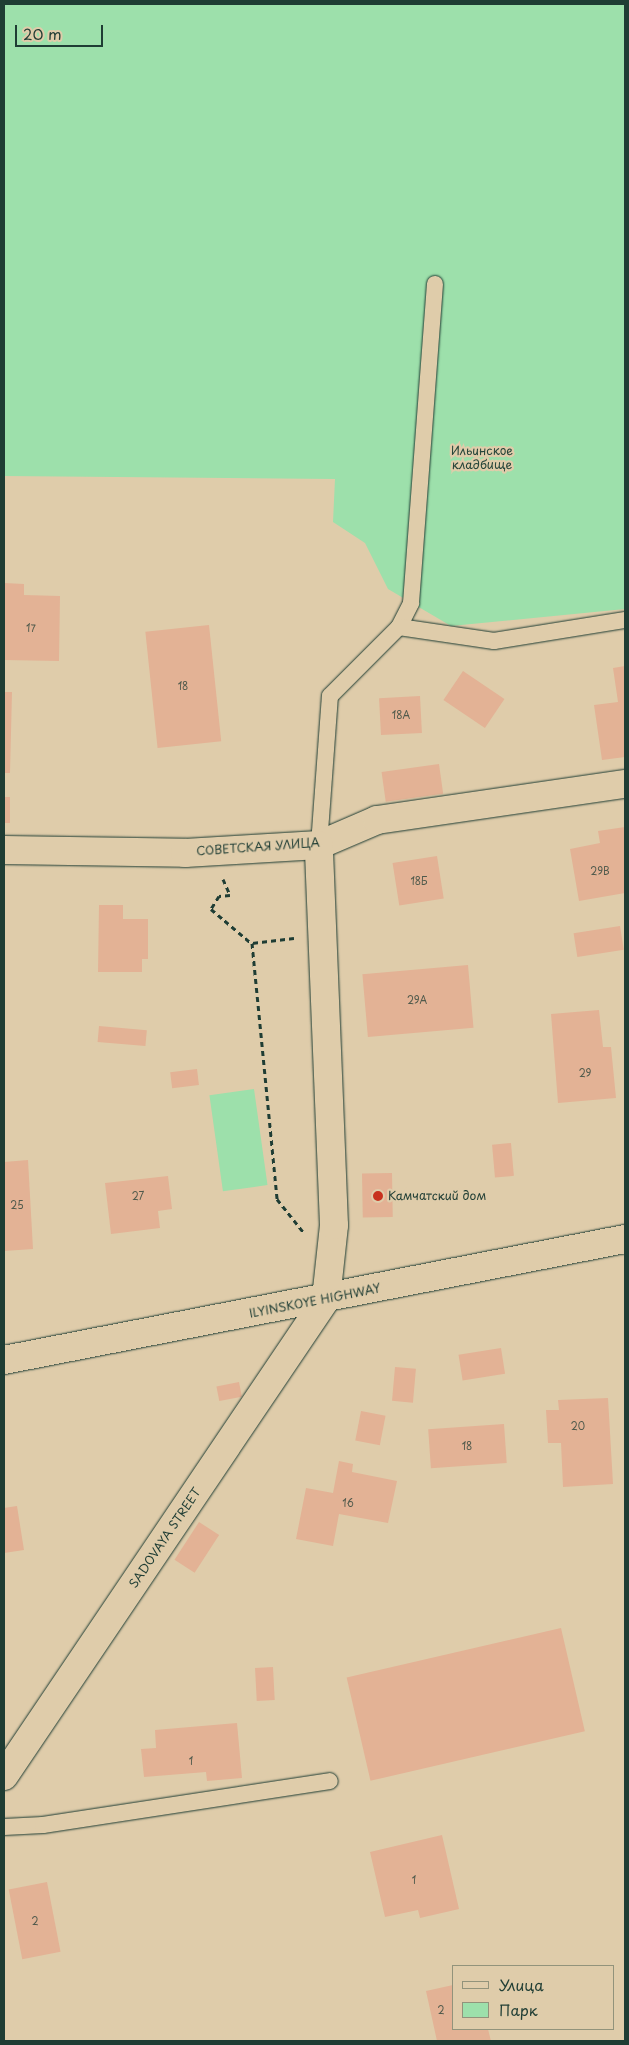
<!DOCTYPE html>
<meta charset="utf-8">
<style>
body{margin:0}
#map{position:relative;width:629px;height:2045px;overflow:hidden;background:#dfccaa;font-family:"Playpen Sans",sans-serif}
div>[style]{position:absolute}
.green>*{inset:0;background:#9de0ab;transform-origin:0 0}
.building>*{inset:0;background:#e3b295;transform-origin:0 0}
.path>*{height:3px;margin-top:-1.5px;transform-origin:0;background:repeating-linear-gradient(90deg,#1f3d34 0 5px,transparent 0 9px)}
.roads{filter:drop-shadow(0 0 1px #1f3d34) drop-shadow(0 0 1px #1f3d34)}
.lane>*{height:16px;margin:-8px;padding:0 8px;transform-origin:8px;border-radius:8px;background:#dfccaa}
.street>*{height:28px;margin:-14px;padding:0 14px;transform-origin:14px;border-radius:14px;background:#dfccaa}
.secondary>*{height:28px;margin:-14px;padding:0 14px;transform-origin:14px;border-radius:14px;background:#dfccaa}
.dots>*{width:14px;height:14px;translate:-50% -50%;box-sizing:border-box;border:2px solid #dfccaa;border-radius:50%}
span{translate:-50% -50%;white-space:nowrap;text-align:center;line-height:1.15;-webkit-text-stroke:4.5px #dfccaa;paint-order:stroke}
.number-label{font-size:10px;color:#505a4c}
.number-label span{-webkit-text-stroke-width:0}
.park-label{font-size:12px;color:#25453a}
.street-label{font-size:12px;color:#1f3d34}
.poi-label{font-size:12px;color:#1f3d34}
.left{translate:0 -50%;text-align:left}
.frame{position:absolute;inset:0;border:5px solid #1f3d34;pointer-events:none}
.legend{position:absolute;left:452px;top:1965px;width:162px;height:65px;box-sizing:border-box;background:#dfccaa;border:1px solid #92937b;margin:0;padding:6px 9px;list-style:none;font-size:15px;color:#1f3d34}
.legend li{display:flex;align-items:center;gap:10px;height:25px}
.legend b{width:25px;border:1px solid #92937b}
.scale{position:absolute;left:15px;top:25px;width:88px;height:22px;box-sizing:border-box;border:2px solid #1f3d34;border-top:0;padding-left:6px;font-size:15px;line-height:18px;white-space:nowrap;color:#1f3d34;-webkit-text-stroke:4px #dfccaa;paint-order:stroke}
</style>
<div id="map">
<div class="green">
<div style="clip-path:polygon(4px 4px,625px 4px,625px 609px,451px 626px,388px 589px,365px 543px,333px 522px,335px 479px,4px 476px)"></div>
<div style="left:254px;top:1089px;width:97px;height:45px;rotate:82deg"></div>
</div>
<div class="building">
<div style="clip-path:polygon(4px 583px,24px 584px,24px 595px,60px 596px,59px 661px,4px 660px)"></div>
<div style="left:209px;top:625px;width:117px;height:64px;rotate:84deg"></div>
<div style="clip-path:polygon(625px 666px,625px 757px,602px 760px,594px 705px,618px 702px,613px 668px)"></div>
<div style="left:463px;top:671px;width:50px;height:35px;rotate:34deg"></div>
<div style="clip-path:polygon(4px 692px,12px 692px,10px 773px,4px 773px)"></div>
<div style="left:420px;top:696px;width:37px;height:41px;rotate:87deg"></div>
<div style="left:439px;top:764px;width:30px;height:58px;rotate:82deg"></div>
<div style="left:4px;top:797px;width:6px;height:26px"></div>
<div style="clip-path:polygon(625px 827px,625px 893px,579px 901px,570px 849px,600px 843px,598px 831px)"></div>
<div style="left:437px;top:856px;width:43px;height:45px;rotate:81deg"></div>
<div style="clip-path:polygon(99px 905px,123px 905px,123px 919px,148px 919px,148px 959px,142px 959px,142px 972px,98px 972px)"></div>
<div style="left:620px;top:926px;width:24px;height:47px;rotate:81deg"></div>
<div style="left:468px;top:965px;width:63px;height:106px;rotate:85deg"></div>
<div style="clip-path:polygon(599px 1010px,603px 1047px,611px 1047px,616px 1098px,558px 1103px,551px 1014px)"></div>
<div style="left:99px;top:1026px;width:48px;height:16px;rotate:5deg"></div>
<div style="left:197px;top:1069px;width:16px;height:27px;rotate:83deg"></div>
<div style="left:511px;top:1143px;width:33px;height:19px;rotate:85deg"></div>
<div style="clip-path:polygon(28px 1160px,33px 1249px,4px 1251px,4px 1162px)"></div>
<div style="left:392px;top:1173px;width:44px;height:30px;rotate:89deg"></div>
<div style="clip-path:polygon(168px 1176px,172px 1209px,158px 1211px,160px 1228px,111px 1234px,105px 1183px)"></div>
<div style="left:501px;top:1348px;width:26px;height:43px;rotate:81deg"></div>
<div style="left:395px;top:1367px;width:21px;height:34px;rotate:5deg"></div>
<div style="left:239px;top:1382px;width:15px;height:23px;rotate:79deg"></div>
<div style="clip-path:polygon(608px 1398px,613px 1484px,563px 1487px,561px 1443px,548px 1443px,546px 1410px,559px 1410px,558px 1400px)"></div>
<div style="left:361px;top:1411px;width:25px;height:30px;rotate:11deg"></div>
<div style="left:504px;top:1424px;width:39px;height:76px;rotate:86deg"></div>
<div style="clip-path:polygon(339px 1461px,353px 1464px,352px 1472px,397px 1481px,388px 1523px,339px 1514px,333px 1546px,296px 1539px,306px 1488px,333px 1493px)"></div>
<div style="clip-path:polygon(17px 1506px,24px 1550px,4px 1553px,4px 1508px)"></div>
<div style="left:199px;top:1522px;width:24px;height:45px;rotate:33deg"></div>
<div style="left:561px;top:1628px;width:106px;height:220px;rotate:77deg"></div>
<div style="left:273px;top:1667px;width:33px;height:18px;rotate:87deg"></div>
<div style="clip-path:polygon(237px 1723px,242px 1778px,207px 1781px,206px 1772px,144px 1777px,141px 1749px,156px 1748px,155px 1730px)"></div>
<div style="clip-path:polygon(442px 1835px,459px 1909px,420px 1918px,418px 1910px,385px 1917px,370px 1852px)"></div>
<div style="left:47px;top:1882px;width:71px;height:39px;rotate:79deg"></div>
<div style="clip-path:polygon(453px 1985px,453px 2029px,488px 2029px,491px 2041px,437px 2041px,426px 1991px)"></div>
</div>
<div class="path">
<div style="left:223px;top:879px;width:17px;rotate:66deg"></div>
<div style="left:230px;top:895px;width:11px;rotate:175deg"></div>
<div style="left:219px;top:896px;width:15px;rotate:122deg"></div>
<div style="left:211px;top:909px;width:52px;rotate:40.4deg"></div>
<div style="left:294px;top:938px;width:42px;rotate:173.2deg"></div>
<div style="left:252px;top:943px;width:257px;rotate:84.4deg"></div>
<div style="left:277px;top:1199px;width:43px;rotate:51.5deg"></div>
</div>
<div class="roads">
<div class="lane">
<div style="left:399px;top:627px;width:27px;rotate:-63deg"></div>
<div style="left:411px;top:603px;width:320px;rotate:-85.7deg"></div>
<div style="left:319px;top:845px;width:149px;rotate:-85.8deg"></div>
<div style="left:330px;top:696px;width:98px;rotate:-45deg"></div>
<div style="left:399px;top:627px;width:96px;rotate:8.4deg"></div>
<div style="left:494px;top:641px;width:133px;rotate:-9.1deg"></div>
<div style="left:4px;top:1827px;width:39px;rotate:-3deg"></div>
<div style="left:43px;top:1825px;width:290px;rotate:-8.7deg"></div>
</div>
<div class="street">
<div style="left:4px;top:850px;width:181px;rotate:0.9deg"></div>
<div style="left:185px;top:853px;width:134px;rotate:-3.4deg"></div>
<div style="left:319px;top:845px;width:63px;rotate:-23.3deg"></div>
<div style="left:377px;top:820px;width:251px;rotate:-8.3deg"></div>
<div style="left:4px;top:1776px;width:576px;rotate:-55.98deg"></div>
<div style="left:326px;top:1299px;width:74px;rotate:-83.8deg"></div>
<div style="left:334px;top:1225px;width:380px;rotate:-92.3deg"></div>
</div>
<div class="secondary">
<div style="left:4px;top:1360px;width:633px;rotate:-11.03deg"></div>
</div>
</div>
<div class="dots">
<div style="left:378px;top:1196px;background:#c8321e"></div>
</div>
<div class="number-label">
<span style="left:31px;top:628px">17</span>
<span style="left:183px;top:686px">18</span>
<span style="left:401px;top:715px">18А</span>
<span style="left:600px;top:871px">29В</span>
<span style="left:419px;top:881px">18Б</span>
<span style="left:417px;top:1000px">29А</span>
<span style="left:585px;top:1073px">29</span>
<span style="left:138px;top:1196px">27</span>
<span style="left:17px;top:1205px">25</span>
<span style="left:578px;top:1426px">20</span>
<span style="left:467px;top:1446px">18</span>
<span style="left:348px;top:1503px">16</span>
<span style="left:191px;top:1761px">1</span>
<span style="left:414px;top:1880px">1</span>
<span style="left:35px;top:1921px">2</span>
<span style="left:441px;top:2010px">2</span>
</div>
<div class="park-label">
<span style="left:482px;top:458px">Ильинское<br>кладбище</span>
</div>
<div class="street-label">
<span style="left:258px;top:847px;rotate:-4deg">СОВЕТСКАЯ УЛИЦА</span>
<span style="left:315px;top:1301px;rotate:-11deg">ILYINSKOYE HIGHWAY</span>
<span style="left:165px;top:1538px;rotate:-56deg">SADOVAYA STREET</span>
</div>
<div class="poi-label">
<span class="left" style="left:388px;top:1196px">Камчатский дом</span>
</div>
<div class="frame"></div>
<ul class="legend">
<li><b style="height:6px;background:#dfccaa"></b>Улица</li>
<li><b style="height:14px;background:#9de0ab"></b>Парк</li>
</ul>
<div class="scale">20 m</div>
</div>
